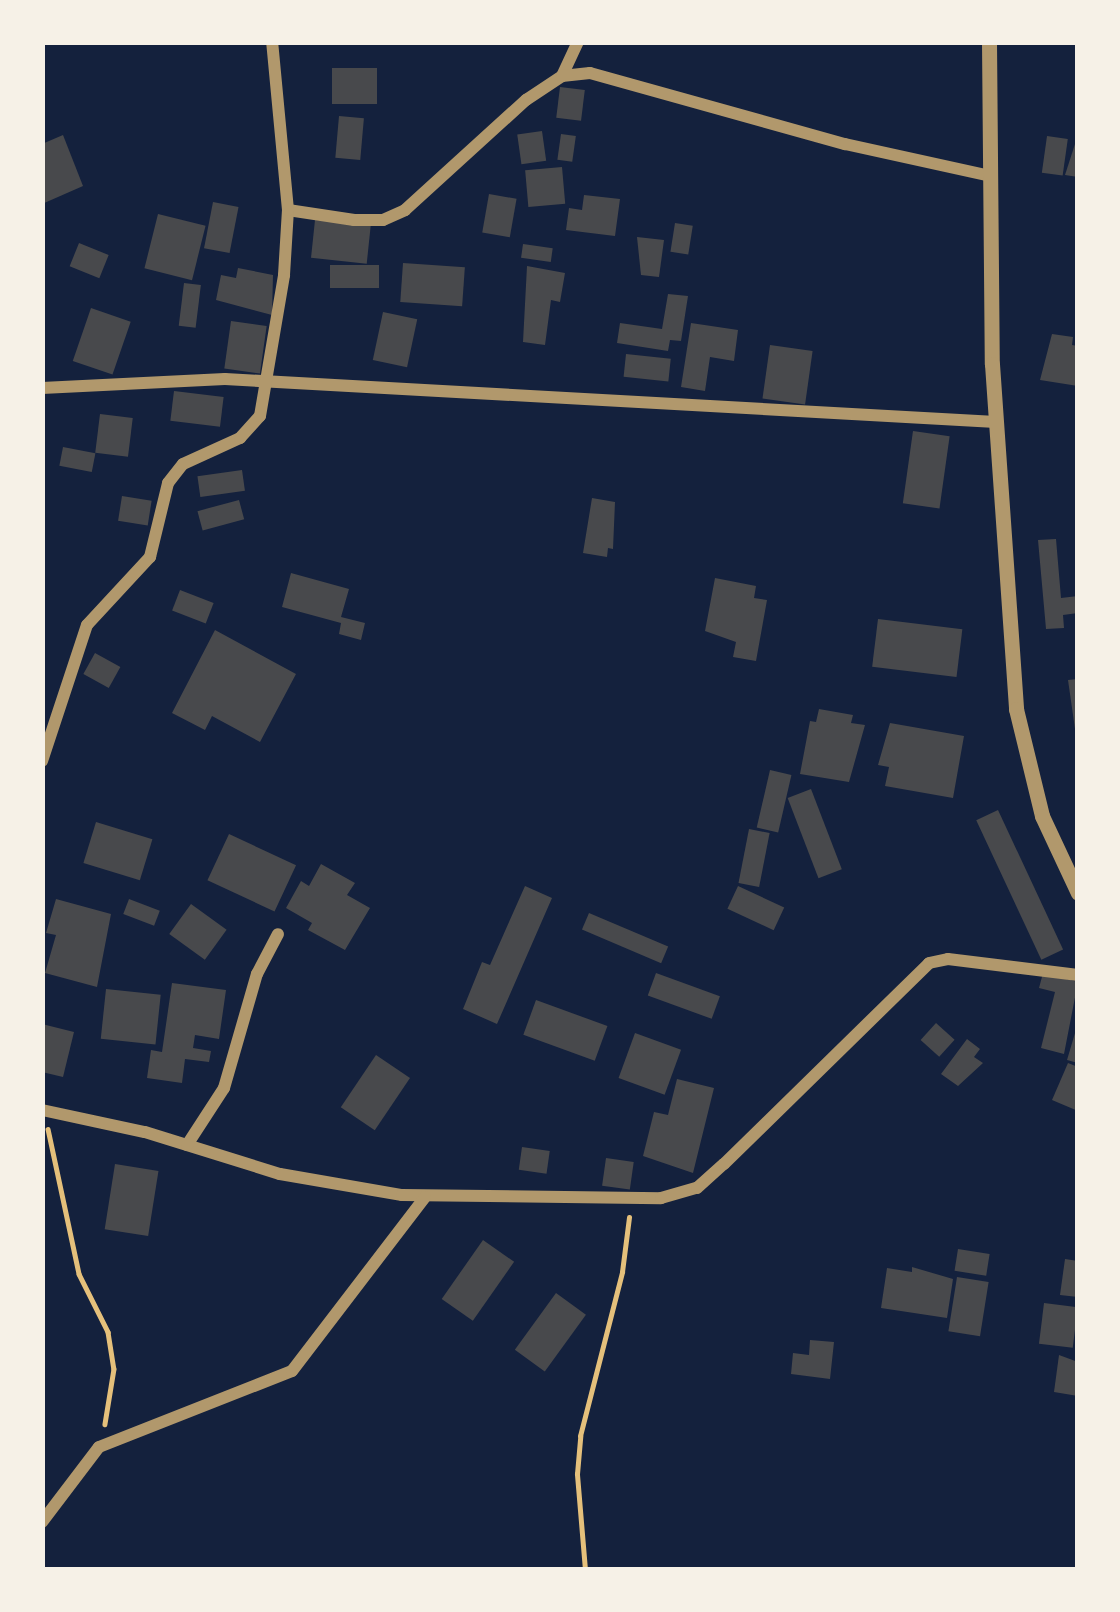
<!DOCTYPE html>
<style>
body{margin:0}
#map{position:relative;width:1120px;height:1612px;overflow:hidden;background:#14213d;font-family:Arial,sans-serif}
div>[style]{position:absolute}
.building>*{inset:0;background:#48494c;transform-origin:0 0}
.path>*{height:4.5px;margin:-2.25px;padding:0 2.25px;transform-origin:2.25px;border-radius:2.25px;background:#e5c07b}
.minor>*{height:12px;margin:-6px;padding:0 6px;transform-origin:6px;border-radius:6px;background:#b1986c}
.tertiary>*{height:15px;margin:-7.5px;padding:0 7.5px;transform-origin:7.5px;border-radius:7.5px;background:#b1986c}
span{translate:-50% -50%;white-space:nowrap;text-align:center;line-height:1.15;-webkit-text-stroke:9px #f6f1e7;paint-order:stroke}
.frame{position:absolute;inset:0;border:45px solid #f6f1e7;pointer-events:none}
</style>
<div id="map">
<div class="building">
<div style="left:332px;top:68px;width:45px;height:36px"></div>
<div style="left:560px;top:87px;width:25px;height:31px;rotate:7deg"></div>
<div style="left:339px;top:116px;width:25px;height:42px;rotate:5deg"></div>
<div style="left:542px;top:131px;width:30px;height:25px;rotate:82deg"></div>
<div style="left:561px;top:134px;width:15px;height:26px;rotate:8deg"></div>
<div style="clip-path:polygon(63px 135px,83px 186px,42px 204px,42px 144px)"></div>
<div style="left:1047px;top:136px;width:21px;height:37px;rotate:8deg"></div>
<div style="clip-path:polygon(1075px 144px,1078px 144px,1078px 177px,1065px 175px)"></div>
<div style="left:562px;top:167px;width:37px;height:37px;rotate:85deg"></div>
<div style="left:489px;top:194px;width:28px;height:39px;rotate:10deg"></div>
<div style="clip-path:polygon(584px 195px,620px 199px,615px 236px,566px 230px,569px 208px,582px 210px)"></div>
<div style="left:213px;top:202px;width:26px;height:47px;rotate:11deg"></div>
<div style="left:158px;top:214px;width:49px;height:56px;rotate:14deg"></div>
<div style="left:315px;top:220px;width:56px;height:38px;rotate:6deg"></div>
<div style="left:675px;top:223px;width:18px;height:29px;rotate:9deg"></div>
<div style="clip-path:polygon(637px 237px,664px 240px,659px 277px,641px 275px)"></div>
<div style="left:79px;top:243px;width:32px;height:25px;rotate:22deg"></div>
<div style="left:523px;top:244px;width:30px;height:14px;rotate:8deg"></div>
<div style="left:403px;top:263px;width:62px;height:39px;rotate:4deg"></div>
<div style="left:330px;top:265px;width:49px;height:23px"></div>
<div style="clip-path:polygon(527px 266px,565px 273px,560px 302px,551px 300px,545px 345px,523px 342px)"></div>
<div style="clip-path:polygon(238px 268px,273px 275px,272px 315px,216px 300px,221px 275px,236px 278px)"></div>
<div style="left:184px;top:283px;width:17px;height:43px;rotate:7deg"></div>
<div style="clip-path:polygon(668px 294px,688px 296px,681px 341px,670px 340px,668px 351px,617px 343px,620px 323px,662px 329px)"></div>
<div style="left:91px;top:308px;width:42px;height:56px;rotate:19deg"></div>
<div style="left:383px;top:312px;width:35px;height:49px;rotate:12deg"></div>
<div style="left:231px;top:321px;width:36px;height:48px;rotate:8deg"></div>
<div style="clip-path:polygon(691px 323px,738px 330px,734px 361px,710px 357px,705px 391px,681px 387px)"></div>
<div style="clip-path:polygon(1052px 334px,1073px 337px,1072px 345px,1078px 346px,1078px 386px,1040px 380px)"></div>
<div style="left:770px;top:345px;width:43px;height:54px;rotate:8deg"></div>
<div style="left:626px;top:354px;width:45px;height:23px;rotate:6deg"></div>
<div style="left:174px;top:391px;width:50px;height:30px;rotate:7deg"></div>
<div style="left:100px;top:414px;width:33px;height:39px;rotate:7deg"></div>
<div style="left:913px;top:431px;width:37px;height:73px;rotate:8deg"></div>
<div style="left:63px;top:447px;width:33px;height:19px;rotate:11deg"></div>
<div style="left:242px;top:470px;width:21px;height:45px;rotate:82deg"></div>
<div style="left:122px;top:496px;width:30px;height:25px;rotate:9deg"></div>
<div style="clip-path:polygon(592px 498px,615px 502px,613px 549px,608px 548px,607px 557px,583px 553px)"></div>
<div style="left:239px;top:500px;width:20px;height:43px;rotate:75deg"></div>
<div style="clip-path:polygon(1056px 539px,1061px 598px,1078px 596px,1078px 613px,1063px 615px,1064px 628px,1046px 629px,1038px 540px)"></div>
<div style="clip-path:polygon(291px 573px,349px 589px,341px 617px,365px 623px,361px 640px,339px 634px,341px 623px,282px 607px)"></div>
<div style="clip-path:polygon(715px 578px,756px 586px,754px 598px,767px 600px,756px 661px,733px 657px,736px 642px,705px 631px)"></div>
<div style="left:180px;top:590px;width:36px;height:22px;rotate:21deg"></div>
<div style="left:878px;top:619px;width:85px;height:48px;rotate:7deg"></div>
<div style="clip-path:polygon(215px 630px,296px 674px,260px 742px,212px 716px,205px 730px,172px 713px)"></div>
<div style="left:95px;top:653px;width:29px;height:24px;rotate:29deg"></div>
<div style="clip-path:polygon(1078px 679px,1078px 729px,1075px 729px,1068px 680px)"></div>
<div style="clip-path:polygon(819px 709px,853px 715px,851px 723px,865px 725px,849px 782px,800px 774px,810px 721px,816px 722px)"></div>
<div style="clip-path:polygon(890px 723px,964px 736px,953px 798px,885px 786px,889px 767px,878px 765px)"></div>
<div style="left:770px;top:770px;width:22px;height:59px;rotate:13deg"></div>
<div style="left:811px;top:789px;width:86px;height:25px;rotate:69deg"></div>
<div style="left:998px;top:810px;width:154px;height:24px;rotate:65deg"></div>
<div style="left:96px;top:822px;width:59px;height:43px;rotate:17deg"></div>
<div style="left:749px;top:829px;width:21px;height:55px;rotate:11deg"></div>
<div style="left:229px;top:834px;width:74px;height:51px;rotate:25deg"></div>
<div style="clip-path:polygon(321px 864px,355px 883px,347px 895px,370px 908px,345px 950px,308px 930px,312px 923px,286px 908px,301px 881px,309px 886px)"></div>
<div style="clip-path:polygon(525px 886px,552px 898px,497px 1024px,463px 1009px,482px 962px,490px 965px)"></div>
<div style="left:738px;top:886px;width:51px;height:25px;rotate:25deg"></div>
<div style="clip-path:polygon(56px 899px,111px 914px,97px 987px,45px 973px,56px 935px,46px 933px)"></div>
<div style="left:129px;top:899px;width:33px;height:16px;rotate:21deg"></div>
<div style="left:191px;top:904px;width:44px;height:37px;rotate:36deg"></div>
<div style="left:589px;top:913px;width:86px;height:18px;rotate:23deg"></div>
<div style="left:656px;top:973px;width:68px;height:24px;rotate:20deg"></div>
<div style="clip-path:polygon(1043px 973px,1078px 982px,1064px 1054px,1041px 1048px,1055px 992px,1039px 988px)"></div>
<div style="clip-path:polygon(172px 983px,226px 990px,219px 1039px,195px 1035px,193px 1048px,211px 1051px,209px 1062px,185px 1059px,182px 1083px,147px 1078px,151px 1050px,162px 1052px)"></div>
<div style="left:106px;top:989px;width:55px;height:50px;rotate:6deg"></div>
<div style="left:536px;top:1000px;width:76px;height:37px;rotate:20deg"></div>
<div style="left:936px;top:1023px;width:25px;height:23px;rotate:42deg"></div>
<div style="clip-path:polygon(1078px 1023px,1078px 1063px,1067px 1060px)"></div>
<div style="clip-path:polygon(42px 1024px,74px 1032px,63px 1077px,42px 1072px)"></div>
<div style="left:635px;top:1033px;width:49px;height:48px;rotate:20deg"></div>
<div style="clip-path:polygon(967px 1039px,980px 1049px,974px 1057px,983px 1063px,958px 1086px,941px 1074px)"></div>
<div style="left:376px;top:1055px;width:41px;height:63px;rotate:34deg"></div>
<div style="clip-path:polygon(1068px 1063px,1078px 1067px,1078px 1111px,1052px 1100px)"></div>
<div style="clip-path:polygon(677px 1079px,714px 1088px,693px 1173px,643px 1156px,654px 1112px,668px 1115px)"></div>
<div style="left:522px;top:1147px;width:28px;height:23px;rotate:8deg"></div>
<div style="left:606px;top:1158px;width:28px;height:28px;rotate:8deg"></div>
<div style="left:115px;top:1164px;width:44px;height:66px;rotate:9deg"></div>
<div style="left:483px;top:1240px;width:38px;height:72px;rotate:35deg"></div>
<div style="left:958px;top:1249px;width:32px;height:22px;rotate:9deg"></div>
<div style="clip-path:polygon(1065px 1259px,1078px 1261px,1078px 1297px,1060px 1295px)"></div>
<div style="clip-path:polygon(912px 1267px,953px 1279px,947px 1318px,881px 1308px,887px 1268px,912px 1272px)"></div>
<div style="left:957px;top:1277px;width:32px;height:55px;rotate:9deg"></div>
<div style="left:556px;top:1293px;width:37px;height:70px;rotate:36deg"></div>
<div style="left:1044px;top:1303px;width:34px;height:41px;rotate:7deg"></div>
<div style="clip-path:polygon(810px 1340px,834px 1342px,830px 1379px,791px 1374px,793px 1353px,809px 1355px)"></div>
<div style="clip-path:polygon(1059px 1355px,1078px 1362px,1078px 1396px,1054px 1392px)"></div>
</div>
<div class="path">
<div style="left:48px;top:1129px;width:148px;rotate:77.9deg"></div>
<div style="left:79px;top:1274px;width:65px;rotate:63.4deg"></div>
<div style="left:108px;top:1332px;width:37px;rotate:81deg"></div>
<div style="left:114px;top:1369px;width:56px;rotate:99.3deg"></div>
<div style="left:585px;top:1570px;width:96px;rotate:-94.8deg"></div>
<div style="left:577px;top:1474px;width:38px;rotate:-85deg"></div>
<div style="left:580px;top:1436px;width:169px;rotate:-75.6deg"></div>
<div style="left:622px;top:1272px;width:55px;rotate:-82.7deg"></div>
</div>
<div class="minor">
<div style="left:562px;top:76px;width:38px;rotate:-65deg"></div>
<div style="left:288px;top:210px;width:67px;rotate:8.6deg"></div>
<div style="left:354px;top:220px;width:29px"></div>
<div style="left:383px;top:220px;width:24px;rotate:-24deg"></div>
<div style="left:405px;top:210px;width:164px;rotate:-42.3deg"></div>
<div style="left:526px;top:100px;width:43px;rotate:-33.7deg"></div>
<div style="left:562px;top:76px;width:28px;rotate:-6deg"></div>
<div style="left:590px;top:73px;width:265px;rotate:15.6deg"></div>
<div style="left:845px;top:144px;width:149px;rotate:12.4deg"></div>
<div style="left:42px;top:388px;width:183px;rotate:-2.8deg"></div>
<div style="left:225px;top:379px;width:772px;rotate:3.19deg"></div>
<div style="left:42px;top:761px;width:143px;rotate:-71.7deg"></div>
<div style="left:87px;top:625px;width:93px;rotate:-47.2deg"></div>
<div style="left:150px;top:557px;width:76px;rotate:-76.3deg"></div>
<div style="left:168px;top:483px;width:24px;rotate:-52deg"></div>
<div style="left:183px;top:464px;width:63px;rotate:-24.5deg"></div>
<div style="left:240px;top:438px;width:30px;rotate:-48deg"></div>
<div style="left:260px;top:416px;width:143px;rotate:-80.3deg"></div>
<div style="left:284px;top:275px;width:65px;rotate:-86.5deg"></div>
<div style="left:288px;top:210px;width:169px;rotate:-95.4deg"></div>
<div style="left:42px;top:1110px;width:105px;rotate:12.1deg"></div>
<div style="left:145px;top:1132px;width:141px;rotate:17.3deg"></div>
<div style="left:280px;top:1174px;width:124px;rotate:9.8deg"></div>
<div style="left:402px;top:1195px;width:259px;rotate:0.7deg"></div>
<div style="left:661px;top:1198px;width:37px;rotate:-16deg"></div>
<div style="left:697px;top:1188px;width:36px;rotate:-42deg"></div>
<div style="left:724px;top:1164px;width:287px;rotate:-44.4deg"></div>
<div style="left:929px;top:963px;width:19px;rotate:-12deg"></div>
<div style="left:948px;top:959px;width:131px;rotate:7deg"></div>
<div style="left:187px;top:1145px;width:68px;rotate:-57deg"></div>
<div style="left:224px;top:1088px;width:119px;rotate:-73.9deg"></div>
<div style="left:257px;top:974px;width:45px;rotate:-62.3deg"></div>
<div style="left:42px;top:1522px;width:94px;rotate:-52.8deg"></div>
<div style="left:99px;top:1447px;width:207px;rotate:-21.5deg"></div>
<div style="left:292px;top:1371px;width:219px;rotate:-52.6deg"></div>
</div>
<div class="tertiary">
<div style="left:989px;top:42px;width:322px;rotate:89.5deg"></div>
<div style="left:992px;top:364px;width:346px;rotate:86deg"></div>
<div style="left:1016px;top:709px;width:110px;rotate:76.3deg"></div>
<div style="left:1042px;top:816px;width:85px;rotate:64.9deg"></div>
</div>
<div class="frame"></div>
</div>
